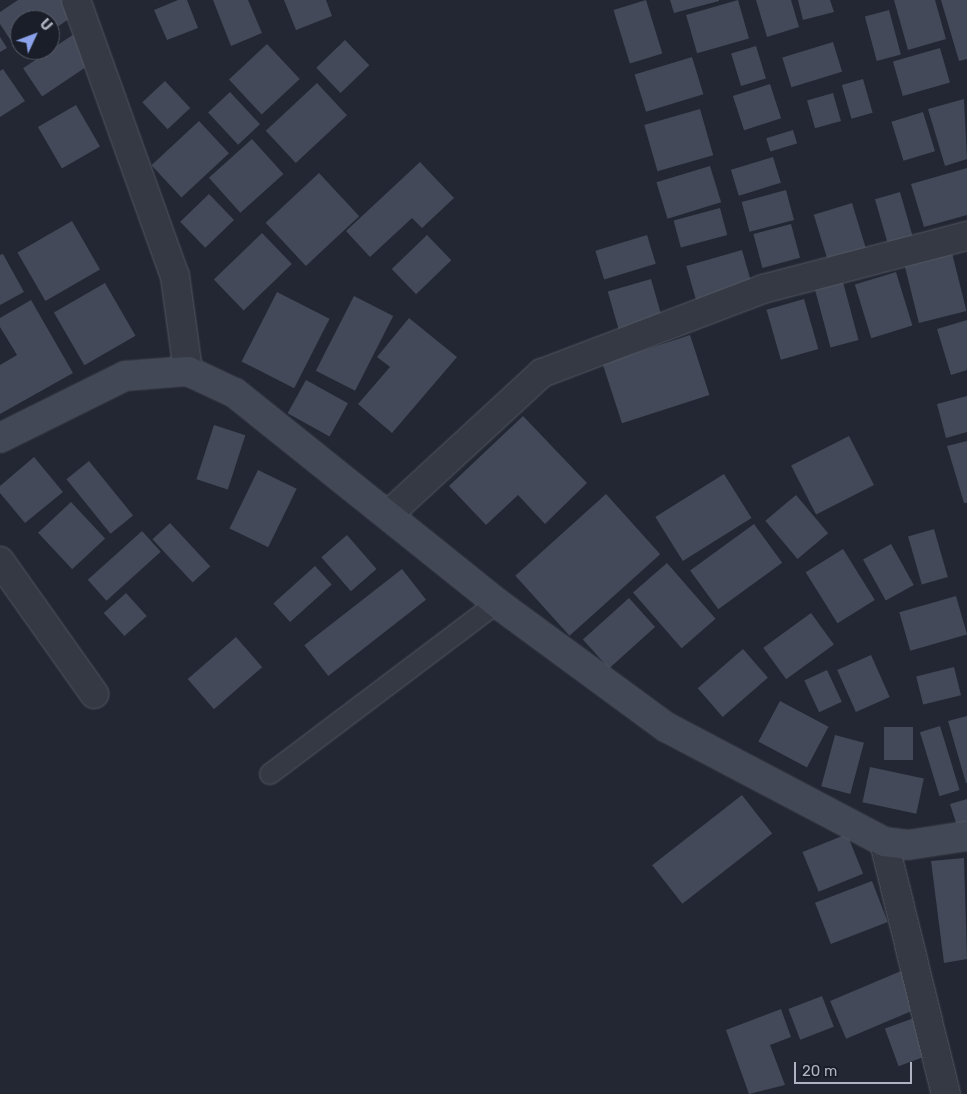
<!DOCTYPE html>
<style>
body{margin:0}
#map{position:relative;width:967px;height:1094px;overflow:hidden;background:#222733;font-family:Rubik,sans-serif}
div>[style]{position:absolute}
.building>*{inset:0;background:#434958;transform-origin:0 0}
.roads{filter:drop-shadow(0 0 1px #525662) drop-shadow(0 0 1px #525662)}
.lane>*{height:20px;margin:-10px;padding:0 10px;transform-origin:10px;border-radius:10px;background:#353944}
.street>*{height:28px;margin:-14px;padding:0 14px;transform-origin:14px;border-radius:14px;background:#353944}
.secondary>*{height:28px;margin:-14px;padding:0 14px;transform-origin:14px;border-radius:14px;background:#434857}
span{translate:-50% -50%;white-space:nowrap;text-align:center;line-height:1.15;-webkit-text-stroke:4.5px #1a1e29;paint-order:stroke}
.north{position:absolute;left:10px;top:10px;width:50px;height:50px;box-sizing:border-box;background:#1a1e29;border:1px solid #565a66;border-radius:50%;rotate:47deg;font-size:14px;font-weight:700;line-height:20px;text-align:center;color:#afb3c1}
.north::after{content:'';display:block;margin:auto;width:18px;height:22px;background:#8ba2ea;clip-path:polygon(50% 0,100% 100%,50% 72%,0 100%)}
.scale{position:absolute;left:794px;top:1062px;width:118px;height:22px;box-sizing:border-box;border:2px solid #afb3c1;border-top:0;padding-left:6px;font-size:15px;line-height:18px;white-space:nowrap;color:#afb3c1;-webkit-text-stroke:4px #1a1e29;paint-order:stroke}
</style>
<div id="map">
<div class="building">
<div style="clip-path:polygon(18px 0,67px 0,76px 14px,50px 32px,50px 20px,20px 20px,23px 50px,19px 53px,0 24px,0 12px)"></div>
<div style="clip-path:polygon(178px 0,187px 0,198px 28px,167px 40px,154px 10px)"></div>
<div style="clip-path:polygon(213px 0,248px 0,262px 33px,231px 46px)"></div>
<div style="clip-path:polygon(284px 0,326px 0,332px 16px,296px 30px)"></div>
<div style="left:646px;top:0;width:56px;height:34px;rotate:73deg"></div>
<div style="clip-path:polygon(670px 0,719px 0,719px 1px,674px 13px)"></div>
<div style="left:738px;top:0;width:40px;height:54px;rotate:74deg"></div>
<div style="clip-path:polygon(756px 0,791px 0,799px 27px,767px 37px)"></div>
<div style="clip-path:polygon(798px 0,830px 0,834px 12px,803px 20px)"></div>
<div style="clip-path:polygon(894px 0,935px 0,946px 39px,908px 50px)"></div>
<div style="clip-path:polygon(941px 0,967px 0,967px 59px,959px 61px)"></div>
<div style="left:889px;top:10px;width:46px;height:25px;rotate:75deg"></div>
<div style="left:77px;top:32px;width:34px;height:65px;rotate:56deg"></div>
<div style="clip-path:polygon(0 37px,7px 48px,0 52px)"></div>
<div style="left:345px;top:40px;width:35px;height:40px;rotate:46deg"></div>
<div style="left:833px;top:42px;width:31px;height:53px;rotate:73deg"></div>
<div style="left:267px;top:44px;width:48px;height:52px;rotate:47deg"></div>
<div style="left:756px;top:46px;width:34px;height:26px;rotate:73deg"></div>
<div style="left:940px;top:48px;width:36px;height:49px;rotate:74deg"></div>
<div style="left:692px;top:57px;width:39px;height:60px;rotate:73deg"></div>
<div style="clip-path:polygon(3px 69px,25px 101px,0 117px,0 71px)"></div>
<div style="left:863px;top:79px;width:35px;height:22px;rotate:74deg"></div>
<div style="left:165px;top:81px;width:37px;height:31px;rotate:47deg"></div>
<div style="left:317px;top:83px;width:44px;height:70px;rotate:47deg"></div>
<div style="left:770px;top:84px;width:36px;height:39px;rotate:72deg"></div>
<div style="left:230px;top:92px;width:44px;height:30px;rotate:47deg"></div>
<div style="left:833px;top:93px;width:29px;height:27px;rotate:74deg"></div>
<div style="clip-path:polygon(964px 99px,967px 159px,945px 166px,928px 109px)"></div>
<div style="left:76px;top:105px;width:48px;height:44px;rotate:60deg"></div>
<div style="left:700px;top:109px;width:48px;height:58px;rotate:74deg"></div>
<div style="left:923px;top:112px;width:41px;height:33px;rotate:73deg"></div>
<div style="left:199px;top:121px;width:44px;height:65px;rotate:47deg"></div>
<div style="left:793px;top:130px;width:14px;height:28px;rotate:73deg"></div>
<div style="left:252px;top:139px;width:47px;height:58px;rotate:48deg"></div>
<div style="left:773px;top:157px;width:27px;height:44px;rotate:73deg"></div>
<div style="clip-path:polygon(420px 162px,454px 198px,422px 228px,412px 218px,370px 257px,346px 231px)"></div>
<div style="left:710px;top:166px;width:38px;height:56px;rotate:73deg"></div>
<div style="clip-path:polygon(967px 168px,967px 215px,924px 227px,911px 184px)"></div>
<div style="left:319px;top:173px;width:59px;height:73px;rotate:47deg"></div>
<div style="left:786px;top:190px;width:31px;height:46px;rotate:75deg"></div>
<div style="left:900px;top:192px;width:48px;height:26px;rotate:74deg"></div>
<div style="left:209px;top:194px;width:36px;height:40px;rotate:46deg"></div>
<div style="left:852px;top:203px;width:56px;height:40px;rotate:73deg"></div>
<div style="left:720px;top:208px;width:28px;height:48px;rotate:75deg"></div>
<div style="left:72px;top:221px;width:56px;height:63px;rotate:60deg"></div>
<div style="left:791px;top:224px;width:35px;height:39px;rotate:75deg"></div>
<div style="left:262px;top:233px;width:43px;height:67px;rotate:46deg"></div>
<div style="left:427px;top:235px;width:35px;height:49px;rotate:46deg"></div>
<div style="left:647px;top:235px;width:30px;height:54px;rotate:73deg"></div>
<div style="left:951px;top:249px;width:64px;height:49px;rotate:76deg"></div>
<div style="left:742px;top:250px;width:43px;height:58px;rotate:74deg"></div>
<div style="clip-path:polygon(3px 254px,24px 292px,0 305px,0 255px)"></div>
<div style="left:896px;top:272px;width:56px;height:43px;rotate:73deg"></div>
<div style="left:651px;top:279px;width:41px;height:45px;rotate:74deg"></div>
<div style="left:843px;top:282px;width:60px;height:29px;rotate:75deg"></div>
<div style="left:105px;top:283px;width:61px;height:59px;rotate:60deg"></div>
<div style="left:277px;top:292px;width:59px;height:78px;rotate:27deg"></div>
<div style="left:354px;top:296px;width:44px;height:84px;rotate:27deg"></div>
<div style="left:804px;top:299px;width:52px;height:39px;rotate:74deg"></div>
<div style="clip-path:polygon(31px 300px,73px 373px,0 414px,0 365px,17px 355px,0 327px,0 318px)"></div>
<div style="clip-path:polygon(409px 318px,457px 357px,392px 433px,358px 404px,390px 367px,377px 357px)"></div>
<div style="clip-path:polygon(967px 320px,967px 370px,951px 375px,937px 329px)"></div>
<div style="left:690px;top:335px;width:63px;height:92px;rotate:72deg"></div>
<div style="left:306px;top:380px;width:48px;height:38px;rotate:29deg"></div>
<div style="clip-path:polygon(967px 396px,967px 432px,946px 438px,937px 404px)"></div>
<div style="clip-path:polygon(523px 416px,587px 483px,545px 524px,518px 495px,486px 525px,449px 486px)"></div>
<div style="left:214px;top:425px;width:33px;height:57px;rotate:18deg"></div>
<div style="left:849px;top:436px;width:55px;height:65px;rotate:63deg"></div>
<div style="clip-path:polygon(967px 441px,967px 503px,964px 503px,947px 446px)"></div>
<div style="clip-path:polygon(34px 457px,63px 492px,25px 523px,0 493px,0 486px)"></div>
<div style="left:89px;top:461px;width:70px;height:29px;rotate:51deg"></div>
<div style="left:258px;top:470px;width:43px;height:65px;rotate:26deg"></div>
<div style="left:724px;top:474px;width:52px;height:81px;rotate:58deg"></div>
<div style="left:606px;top:494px;width:81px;height:122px;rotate:48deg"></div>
<div style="left:796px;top:495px;width:50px;height:40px;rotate:50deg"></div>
<div style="left:71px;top:502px;width:50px;height:45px;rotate:47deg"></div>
<div style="left:170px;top:523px;width:59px;height:24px;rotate:47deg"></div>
<div style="left:754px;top:524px;width:48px;height:79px;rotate:54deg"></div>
<div style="left:934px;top:529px;width:50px;height:27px;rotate:74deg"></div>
<div style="left:142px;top:531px;width:28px;height:73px;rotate:48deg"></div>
<div style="left:347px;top:535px;width:45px;height:34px;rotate:49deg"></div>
<div style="left:891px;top:544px;width:47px;height:32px;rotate:61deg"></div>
<div style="left:843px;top:549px;width:60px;height:44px;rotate:58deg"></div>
<div style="left:667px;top:563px;width:74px;height:45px;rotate:49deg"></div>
<div style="left:315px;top:566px;width:25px;height:56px;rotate:48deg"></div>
<div style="left:402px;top:569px;width:39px;height:124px;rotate:52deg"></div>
<div style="left:126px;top:593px;width:31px;height:30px;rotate:48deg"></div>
<div style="left:956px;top:596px;width:40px;height:59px;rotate:74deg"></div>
<div style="left:629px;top:598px;width:39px;height:62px;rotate:48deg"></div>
<div style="left:811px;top:613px;width:39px;height:59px;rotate:54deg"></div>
<div style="left:236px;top:637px;width:40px;height:64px;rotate:49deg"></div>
<div style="left:743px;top:649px;width:38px;height:60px;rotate:49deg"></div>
<div style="left:871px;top:655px;width:46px;height:37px;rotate:66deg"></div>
<div style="left:954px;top:667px;width:29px;height:39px;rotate:76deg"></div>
<div style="left:827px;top:670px;width:35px;height:25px;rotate:65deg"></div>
<div style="left:780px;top:701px;width:55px;height:46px;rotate:28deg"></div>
<div style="clip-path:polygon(967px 716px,967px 783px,966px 783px,948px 721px)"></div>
<div style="left:940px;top:726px;width:67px;height:21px;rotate:73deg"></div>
<div style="left:884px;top:727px;width:29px;height:33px"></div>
<div style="left:835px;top:735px;width:30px;height:53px;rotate:15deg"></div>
<div style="left:870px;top:767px;width:55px;height:36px;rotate:12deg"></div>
<div style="left:742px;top:795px;width:49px;height:114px;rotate:52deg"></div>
<div style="clip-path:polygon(967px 799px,967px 827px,958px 829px,950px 804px)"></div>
<div style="left:847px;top:834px;width:43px;height:48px;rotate:68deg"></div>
<div style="clip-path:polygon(964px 858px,967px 959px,944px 963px,931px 861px)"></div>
<div style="left:872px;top:881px;width:44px;height:61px;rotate:69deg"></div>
<div style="left:901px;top:971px;width:41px;height:77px;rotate:67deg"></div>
<div style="left:822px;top:996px;width:33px;height:36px;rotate:69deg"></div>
<div style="clip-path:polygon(781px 1009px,791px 1037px,770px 1045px,785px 1085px,749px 1094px,726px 1030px)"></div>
<div style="left:914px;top:1018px;width:40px;height:31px;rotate:70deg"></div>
</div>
<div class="roads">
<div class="lane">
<div style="left:270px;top:774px;width:284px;rotate:-37deg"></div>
</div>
<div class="street">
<div style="left:76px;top:0;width:293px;rotate:70.3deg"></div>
<div style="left:175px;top:276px;width:96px;rotate:82.2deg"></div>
<div style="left:389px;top:514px;width:208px;rotate:-42.7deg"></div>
<div style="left:542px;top:373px;width:236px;rotate:-20.8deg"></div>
<div style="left:763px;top:289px;width:211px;rotate:-14.6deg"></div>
<div style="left:0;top:561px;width:163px;rotate:54.7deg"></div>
<div style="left:884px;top:842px;width:260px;rotate:76.2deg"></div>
</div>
<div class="secondary">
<div style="left:0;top:438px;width:140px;rotate:-26.4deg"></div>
<div style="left:125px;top:376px;width:63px;rotate:-4.5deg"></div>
<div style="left:188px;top:371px;width:52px;rotate:25.1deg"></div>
<div style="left:235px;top:393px;width:336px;rotate:38.7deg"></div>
<div style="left:497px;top:603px;width:210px;rotate:36.3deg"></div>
<div style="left:666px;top:727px;width:246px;rotate:27.8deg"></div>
<div style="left:884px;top:842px;width:24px;rotate:7deg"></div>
<div style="left:908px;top:845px;width:60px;rotate:-8.7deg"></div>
</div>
</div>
<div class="north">U</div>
<div class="scale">20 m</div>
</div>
